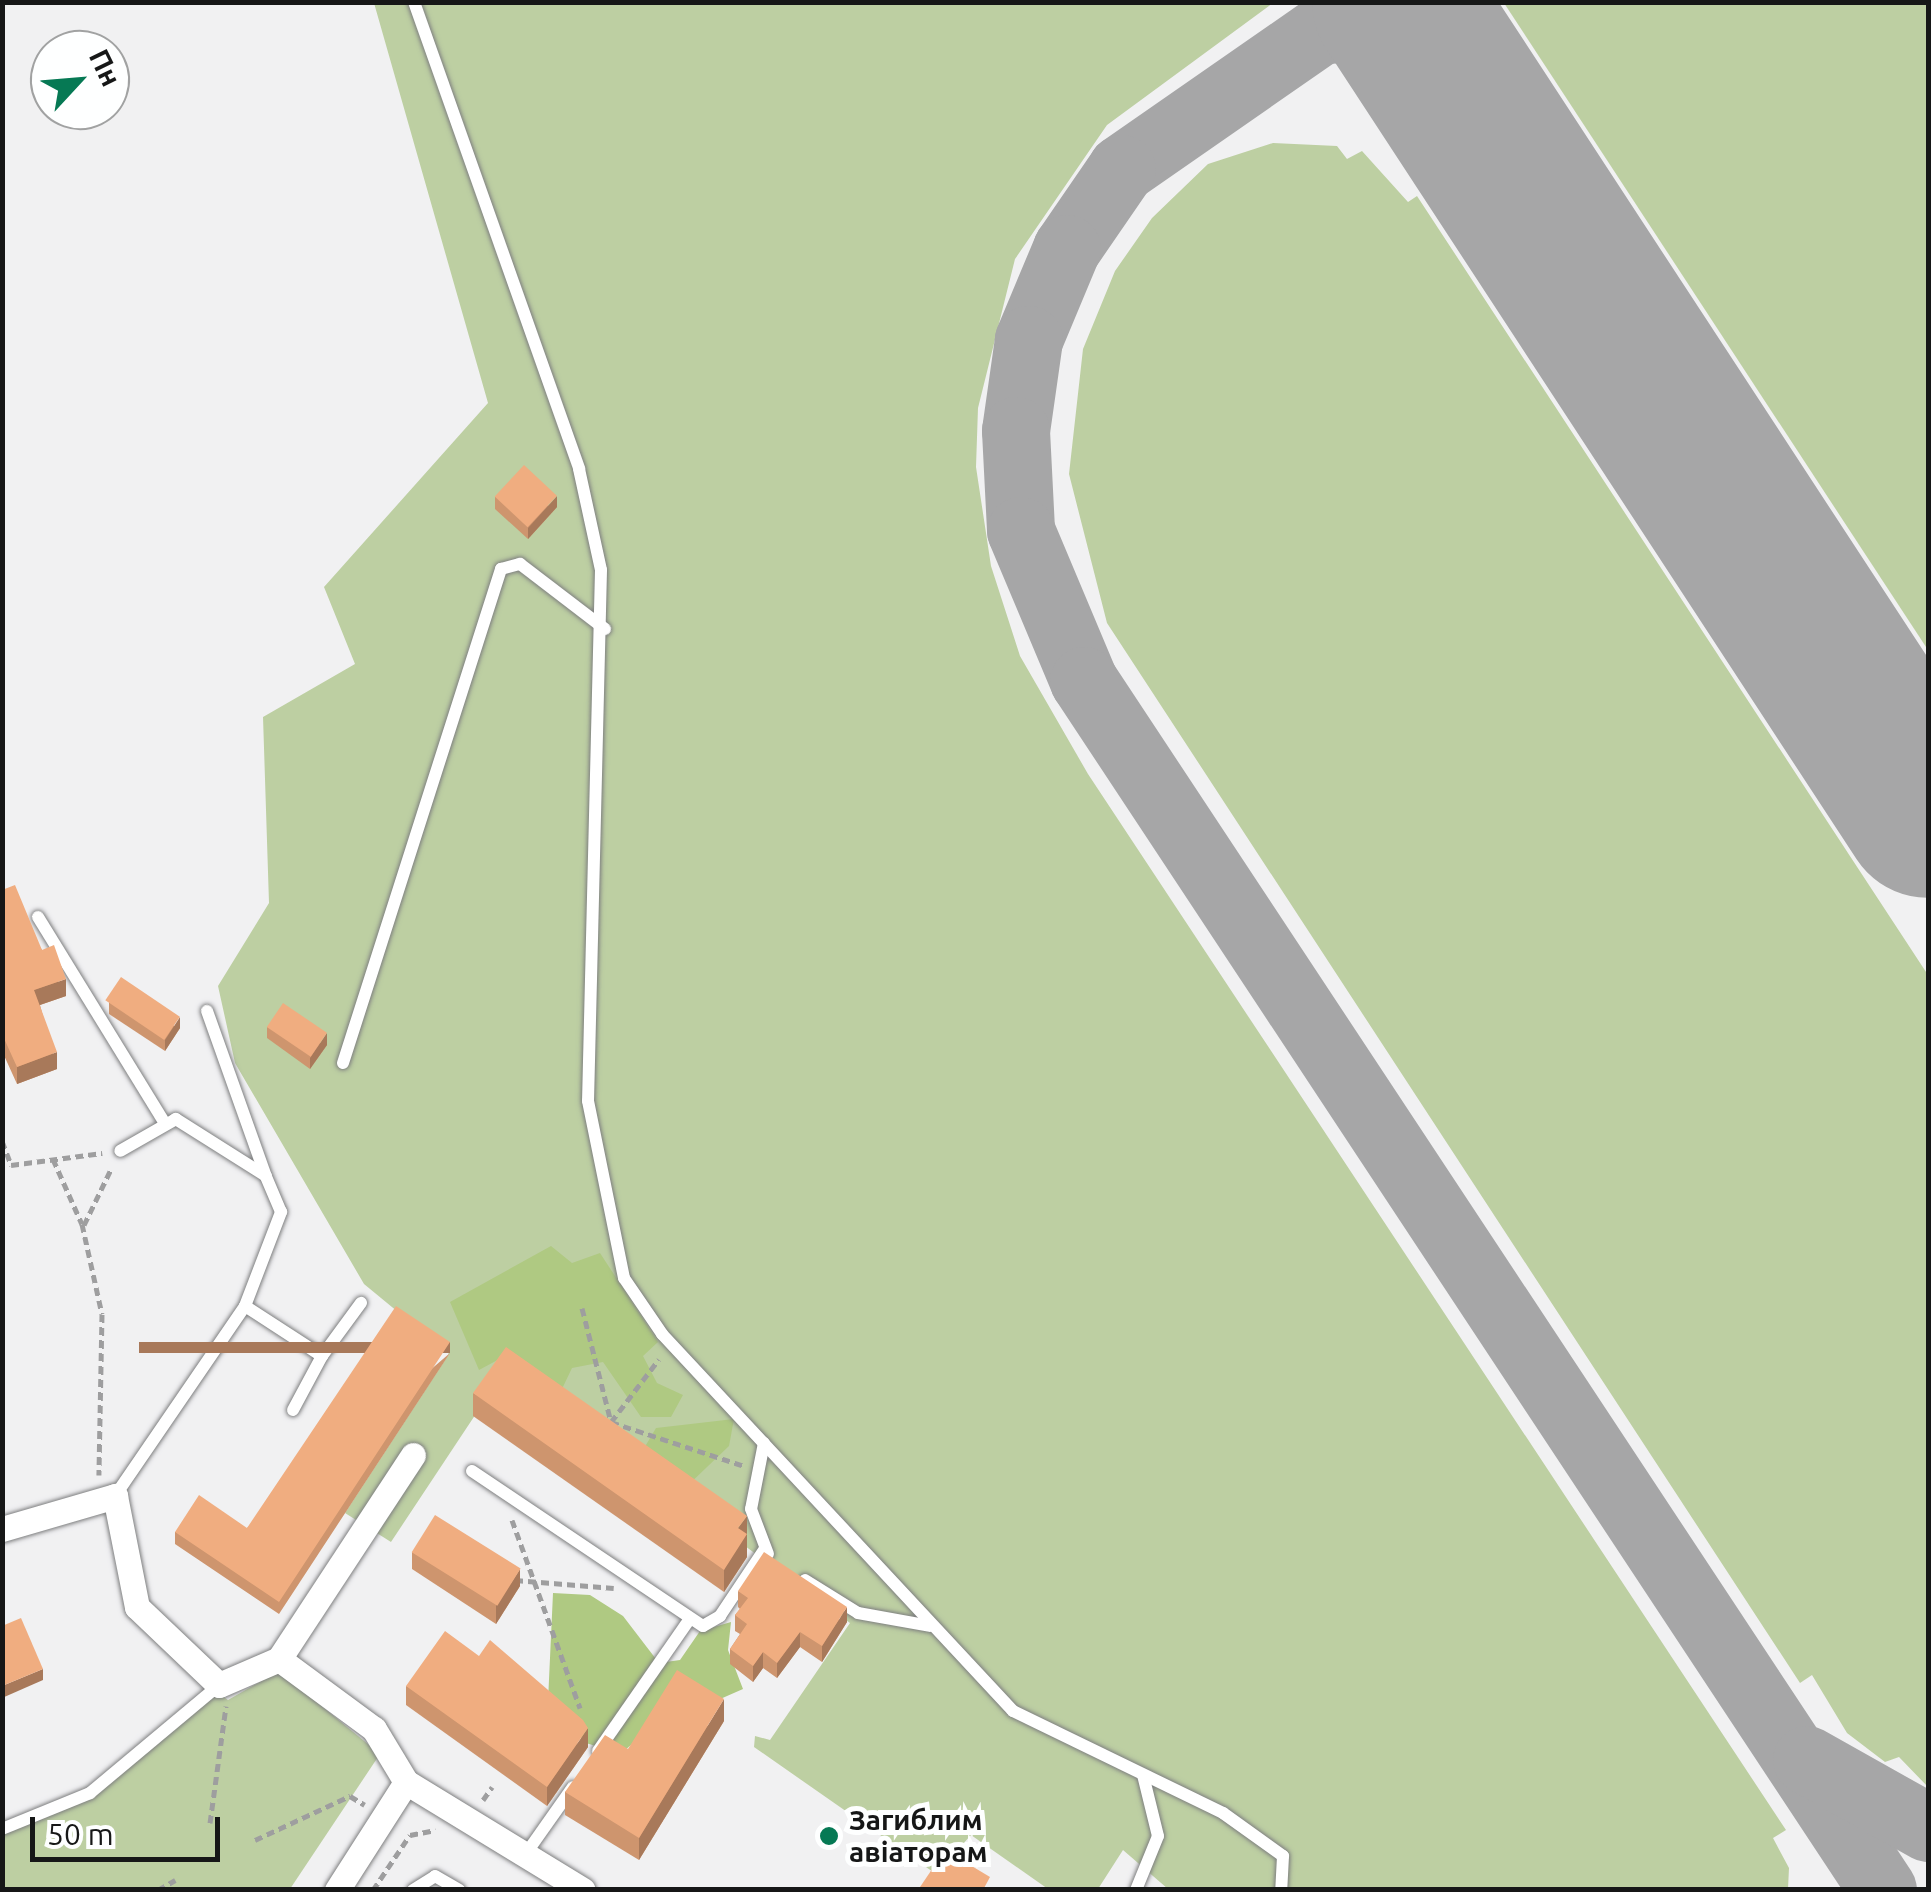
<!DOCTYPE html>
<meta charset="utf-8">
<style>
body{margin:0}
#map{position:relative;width:1931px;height:1892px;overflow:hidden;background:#f1f1f2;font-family:Ubuntu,sans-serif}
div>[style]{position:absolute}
.green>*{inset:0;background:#bdcfa2}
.forest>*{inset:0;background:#afc982}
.taxiway>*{height:68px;margin:-34px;padding:0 34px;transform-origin:34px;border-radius:34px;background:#a6a6a7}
.runway>*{height:170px;margin:-85px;padding:0 85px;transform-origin:85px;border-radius:85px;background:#a6a6a7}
.path>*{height:5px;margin-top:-2.5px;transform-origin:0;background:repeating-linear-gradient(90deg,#9e9e9f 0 8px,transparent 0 13px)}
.roads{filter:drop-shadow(0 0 2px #7e7f80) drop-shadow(0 0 2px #7e7f80)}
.lane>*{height:12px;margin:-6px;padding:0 6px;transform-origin:6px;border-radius:6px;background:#fff}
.street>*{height:25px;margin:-12.5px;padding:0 12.5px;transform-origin:12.5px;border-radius:12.5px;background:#fff}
.wall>*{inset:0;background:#ce956e}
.shaded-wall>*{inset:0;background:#a8795a;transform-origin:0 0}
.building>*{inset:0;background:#f0ad80;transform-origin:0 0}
.dots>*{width:28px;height:28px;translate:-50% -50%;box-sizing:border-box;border:5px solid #feffff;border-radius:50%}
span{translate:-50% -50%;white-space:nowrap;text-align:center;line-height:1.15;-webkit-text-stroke:10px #feffff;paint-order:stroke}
.poi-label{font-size:28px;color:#161717;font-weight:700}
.left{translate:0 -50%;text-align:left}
.frame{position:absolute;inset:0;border:5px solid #161717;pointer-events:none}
.north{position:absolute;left:30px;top:30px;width:100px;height:100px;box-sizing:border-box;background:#feffff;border:2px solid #a1a2a2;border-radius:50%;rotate:64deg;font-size:28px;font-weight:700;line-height:40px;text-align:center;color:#161717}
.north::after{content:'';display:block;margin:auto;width:35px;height:45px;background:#067954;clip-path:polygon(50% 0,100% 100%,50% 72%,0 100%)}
.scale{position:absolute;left:30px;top:1817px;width:190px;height:45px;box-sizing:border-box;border:5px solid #161717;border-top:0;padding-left:12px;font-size:30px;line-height:35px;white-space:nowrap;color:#161717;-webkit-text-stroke:8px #feffff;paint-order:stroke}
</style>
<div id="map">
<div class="green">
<div style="clip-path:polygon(374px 3px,1273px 3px,1107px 125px,1015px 259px,978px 408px,976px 467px,991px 566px,1020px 656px,1088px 774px,1786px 1830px,1773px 1838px,1789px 1868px,1788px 1889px,1168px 1889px,1123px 1850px,1098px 1889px,1048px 1889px,971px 1835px,936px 1874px,754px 1747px,755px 1736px,770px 1740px,850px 1623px,505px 1370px,391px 1542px,345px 1513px,449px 1354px,364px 1284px,235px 1063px,218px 986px,269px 903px,263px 717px,355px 664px,324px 587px,488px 403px)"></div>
<div style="clip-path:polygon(1504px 3px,1928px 3px,1928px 650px)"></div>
<div style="clip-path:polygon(1273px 143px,1337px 146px,1347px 159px,1362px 151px,1408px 202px,1417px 196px,1928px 975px,1928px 1787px,1899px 1757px,1885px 1762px,1847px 1733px,1812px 1675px,1800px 1683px,1107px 623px,1069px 474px,1083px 349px,1115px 271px,1152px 218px,1208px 164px)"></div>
<div style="clip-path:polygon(279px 1671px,380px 1754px,290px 1889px,3px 1890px,3px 1829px,90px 1793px,214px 1690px,228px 1700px)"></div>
</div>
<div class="forest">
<div style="clip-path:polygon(551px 1246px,572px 1263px,600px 1253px,658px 1342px,643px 1356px,657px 1383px,683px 1395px,671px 1417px,641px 1417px,603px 1362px,572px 1368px,561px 1391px,505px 1356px,479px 1370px,450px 1302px)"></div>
<div style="clip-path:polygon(734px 1419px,729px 1446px,684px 1489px,643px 1450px,656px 1428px)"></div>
<div style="clip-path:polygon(553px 1593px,590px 1595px,623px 1616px,659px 1663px,680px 1660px,700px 1631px,731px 1622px,728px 1650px,743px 1689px,645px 1732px,621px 1754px,586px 1743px,548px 1701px)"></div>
</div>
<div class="taxiway">
<div style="left:1461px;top:101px;width:108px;rotate:-137.3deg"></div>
<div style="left:1382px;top:28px;width:60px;rotate:178.1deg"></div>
<div style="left:1322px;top:30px;width:244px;rotate:145.2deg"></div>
<div style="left:1122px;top:169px;width:97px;rotate:124.5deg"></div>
<div style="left:1067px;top:249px;width:99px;rotate:112.7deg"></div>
<div style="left:1029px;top:340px;width:92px;rotate:98.1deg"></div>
<div style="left:1016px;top:431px;width:100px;rotate:87.1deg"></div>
<div style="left:1021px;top:531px;width:163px;rotate:67.2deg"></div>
<div style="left:1084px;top:681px;width:1449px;rotate:56.54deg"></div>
<div style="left:1807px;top:1760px;width:139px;rotate:29.3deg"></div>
</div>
<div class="runway">
<div style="left:1397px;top:2px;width:969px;rotate:56.79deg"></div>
</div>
<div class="path">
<div style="left:2px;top:1141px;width:26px;rotate:69deg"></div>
<div style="left:11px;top:1165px;width:92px;rotate:-7.5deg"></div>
<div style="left:53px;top:1159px;width:71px;rotate:66deg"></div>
<div style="left:82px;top:1224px;width:92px;rotate:77.5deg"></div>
<div style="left:102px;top:1314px;width:161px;rotate:91.1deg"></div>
<div style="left:84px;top:1225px;width:64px;rotate:-64.2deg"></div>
<div style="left:582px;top:1308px;width:118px;rotate:75.7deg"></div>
<div style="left:611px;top:1422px;width:140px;rotate:18.3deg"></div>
<div style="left:611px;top:1422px;width:79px;rotate:-52.7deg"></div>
<div style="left:512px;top:1520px;width:200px;rotate:70.1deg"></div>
<div style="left:515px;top:1580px;width:99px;rotate:4.6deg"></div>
<div style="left:483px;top:1800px;width:16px;rotate:-55deg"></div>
<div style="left:210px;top:1823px;width:118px;rotate:-82.2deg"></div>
<div style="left:255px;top:1840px;width:105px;rotate:-24.9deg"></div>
<div style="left:350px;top:1796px;width:17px;rotate:31deg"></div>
<div style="left:158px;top:1890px;width:20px;rotate:-30deg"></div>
<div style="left:373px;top:1890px;width:66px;rotate:-56.1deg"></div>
<div style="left:410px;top:1835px;width:26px;rotate:-11deg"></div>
</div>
<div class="roads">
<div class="lane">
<div style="left:414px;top:2px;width:495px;rotate:70.5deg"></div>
<div style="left:579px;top:469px;width:103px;rotate:77.7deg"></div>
<div style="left:601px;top:570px;width:531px;rotate:91.4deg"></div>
<div style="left:588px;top:1101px;width:181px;rotate:78.5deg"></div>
<div style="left:624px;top:1278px;width:68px;rotate:55.8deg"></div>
<div style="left:662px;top:1334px;width:515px;rotate:47.05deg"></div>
<div style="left:1013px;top:1711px;width:233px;rotate:25.9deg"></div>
<div style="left:1223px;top:1813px;width:74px;rotate:35.6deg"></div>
<div style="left:1283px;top:1856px;width:34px;rotate:93deg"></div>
<div style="left:38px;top:917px;width:238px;rotate:58.4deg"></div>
<div style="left:207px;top:1011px;width:173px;rotate:70.4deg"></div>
<div style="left:343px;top:1063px;width:519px;rotate:-72.26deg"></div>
<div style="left:501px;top:569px;width:20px;rotate:-15deg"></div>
<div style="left:520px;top:564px;width:107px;rotate:37.4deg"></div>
<div style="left:245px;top:1306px;width:92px;rotate:33deg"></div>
<div style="left:322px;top:1356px;width:66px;rotate:-53.7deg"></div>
<div style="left:293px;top:1410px;width:61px;rotate:-61.8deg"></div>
<div style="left:764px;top:1443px;width:67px;rotate:101.1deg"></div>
<div style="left:751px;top:1509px;width:48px;rotate:69.3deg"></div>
<div style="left:472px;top:1471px;width:278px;rotate:33.9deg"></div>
<div style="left:703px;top:1626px;width:20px;rotate:-30deg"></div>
<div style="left:720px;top:1616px;width:79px;rotate:-56.3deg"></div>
<div style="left:115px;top:1496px;width:230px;rotate:-55.6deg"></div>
<div style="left:245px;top:1306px;width:101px;rotate:-69deg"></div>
<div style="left:281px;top:1212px;width:39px;rotate:-113deg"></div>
<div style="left:266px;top:1176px;width:107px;rotate:-147.7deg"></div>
<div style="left:176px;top:1119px;width:64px;rotate:150.3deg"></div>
<div style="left:805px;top:1580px;width:62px;rotate:31.9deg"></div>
<div style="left:858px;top:1613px;width:73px;rotate:10.2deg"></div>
<div style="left:598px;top:1751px;width:160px;rotate:-55.2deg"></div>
<div style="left:2px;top:1829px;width:95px;rotate:-22.2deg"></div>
<div style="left:90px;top:1793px;width:168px;rotate:-39.9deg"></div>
<div style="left:525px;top:1855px;width:83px;rotate:-54.8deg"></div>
<div style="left:413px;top:1890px;width:26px;rotate:-32deg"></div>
<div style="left:435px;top:1876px;width:28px;rotate:30deg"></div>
<div style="left:1136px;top:1890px;width:58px;rotate:-67.8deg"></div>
<div style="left:1158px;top:1836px;width:63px;rotate:-103.8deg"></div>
</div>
<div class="street">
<div style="left:2px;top:1529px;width:118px;rotate:-16.3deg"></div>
<div style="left:115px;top:1496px;width:113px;rotate:78.8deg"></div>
<div style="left:137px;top:1607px;width:113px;rotate:43.6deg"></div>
<div style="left:219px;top:1685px;width:65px;rotate:-23.4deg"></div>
<div style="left:279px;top:1659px;width:118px;rotate:36.4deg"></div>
<div style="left:374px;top:1729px;width:62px;rotate:58.9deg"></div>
<div style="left:406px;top:1782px;width:207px;rotate:31.4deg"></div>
<div style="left:279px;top:1659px;width:244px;rotate:-56.7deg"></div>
<div style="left:337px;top:1890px;width:128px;rotate:-57.4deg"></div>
</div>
</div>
<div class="wall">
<div style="clip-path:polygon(495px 497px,557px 507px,528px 539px,495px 509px)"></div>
<div style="clip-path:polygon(2px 890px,42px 950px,66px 996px,40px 1005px,57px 1069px,17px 1084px,2px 1051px)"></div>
<div style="clip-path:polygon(109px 1002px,180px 1028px,165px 1051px,109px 1014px)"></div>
<div style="clip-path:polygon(267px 1027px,327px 1045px,310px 1069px,267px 1038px)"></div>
<div style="clip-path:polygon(450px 1353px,279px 1614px,175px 1544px,175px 1532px,247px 1528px)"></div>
<div style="clip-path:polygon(473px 1393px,747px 1534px,747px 1557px,724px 1592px,473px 1416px)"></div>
<div style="clip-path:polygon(412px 1552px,520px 1586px,496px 1624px,412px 1569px)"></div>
<div style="clip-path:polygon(738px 1591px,847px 1622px,822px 1662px,800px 1647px,777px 1678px,763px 1668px,753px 1682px,730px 1664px,730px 1649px,740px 1634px,735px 1631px,735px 1615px,740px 1609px,738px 1607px)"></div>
<div style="clip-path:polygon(406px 1686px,588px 1747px,547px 1806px,406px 1705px)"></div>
<div style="clip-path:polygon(724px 1721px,639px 1860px,565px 1815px,565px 1792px,628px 1749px)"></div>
</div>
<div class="shaded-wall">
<div style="clip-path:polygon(557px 496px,557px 507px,528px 539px,528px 528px)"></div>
<div style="clip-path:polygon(66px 979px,66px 996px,34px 1007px,34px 990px)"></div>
<div style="clip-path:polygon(180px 1017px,180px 1028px,165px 1051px,165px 1040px)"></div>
<div style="clip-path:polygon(327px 1033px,327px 1045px,310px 1069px,310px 1058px)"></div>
<div style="clip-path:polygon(57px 1052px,57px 1069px,17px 1084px,17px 1067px)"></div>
<div style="left:450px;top:1342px;width:11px;height:311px;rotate:90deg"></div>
<div style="clip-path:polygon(747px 1516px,747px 1557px,724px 1592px,724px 1570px,738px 1528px)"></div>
<div style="clip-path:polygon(520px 1569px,520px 1586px,496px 1624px,496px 1606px)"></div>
<div style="clip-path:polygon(847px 1607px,847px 1622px,822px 1662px,822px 1646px)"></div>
<div style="clip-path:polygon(800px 1632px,800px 1647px,777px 1678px,777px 1663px)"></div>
<div style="clip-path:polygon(763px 1652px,763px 1668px,753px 1682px,753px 1666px)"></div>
<div style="clip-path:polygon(43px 1669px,43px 1680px,2px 1698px,2px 1686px)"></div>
<div style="clip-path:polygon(724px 1699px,724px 1721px,639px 1860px,639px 1838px)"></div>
<div style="clip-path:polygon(588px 1728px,588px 1747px,547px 1806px,547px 1787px)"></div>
</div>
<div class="building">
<div style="left:524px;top:465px;width:45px;height:43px;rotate:43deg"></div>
<div style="clip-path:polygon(15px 885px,42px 950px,54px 945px,66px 979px,34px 990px,57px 1052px,17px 1067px,2px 1034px,2px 890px)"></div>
<div style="left:121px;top:977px;width:71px;height:28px;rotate:34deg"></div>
<div style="left:283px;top:1003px;width:53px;height:29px;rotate:34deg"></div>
<div style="clip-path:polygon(396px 1306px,450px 1342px,279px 1602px,175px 1532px,199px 1495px,247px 1528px)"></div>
<div style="clip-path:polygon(506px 1347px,747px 1516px,738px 1528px,747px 1534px,724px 1570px,473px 1393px)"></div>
<div style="left:435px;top:1515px;width:101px;height:44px;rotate:32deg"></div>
<div style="clip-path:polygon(764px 1552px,847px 1607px,822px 1646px,800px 1632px,777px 1663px,763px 1652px,753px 1666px,730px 1649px,747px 1624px,735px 1615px,748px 1598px,738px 1591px)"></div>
<div style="clip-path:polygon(21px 1618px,43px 1669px,2px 1686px,2px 1626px)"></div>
<div style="clip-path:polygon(445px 1631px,479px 1656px,490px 1640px,583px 1720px,588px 1728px,547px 1787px,406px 1686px)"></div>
<div style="clip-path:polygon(677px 1670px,724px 1699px,639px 1838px,565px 1792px,605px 1735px,628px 1749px)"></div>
<div style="clip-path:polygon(945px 1850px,990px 1877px,983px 1890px,918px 1890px)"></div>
</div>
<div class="dots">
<div style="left:829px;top:1836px;background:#067954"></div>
</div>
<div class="poi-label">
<span class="left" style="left:849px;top:1836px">Загиблим<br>авіаторам</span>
</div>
<div class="frame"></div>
<div class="north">Пн</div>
<div class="scale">50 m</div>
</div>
